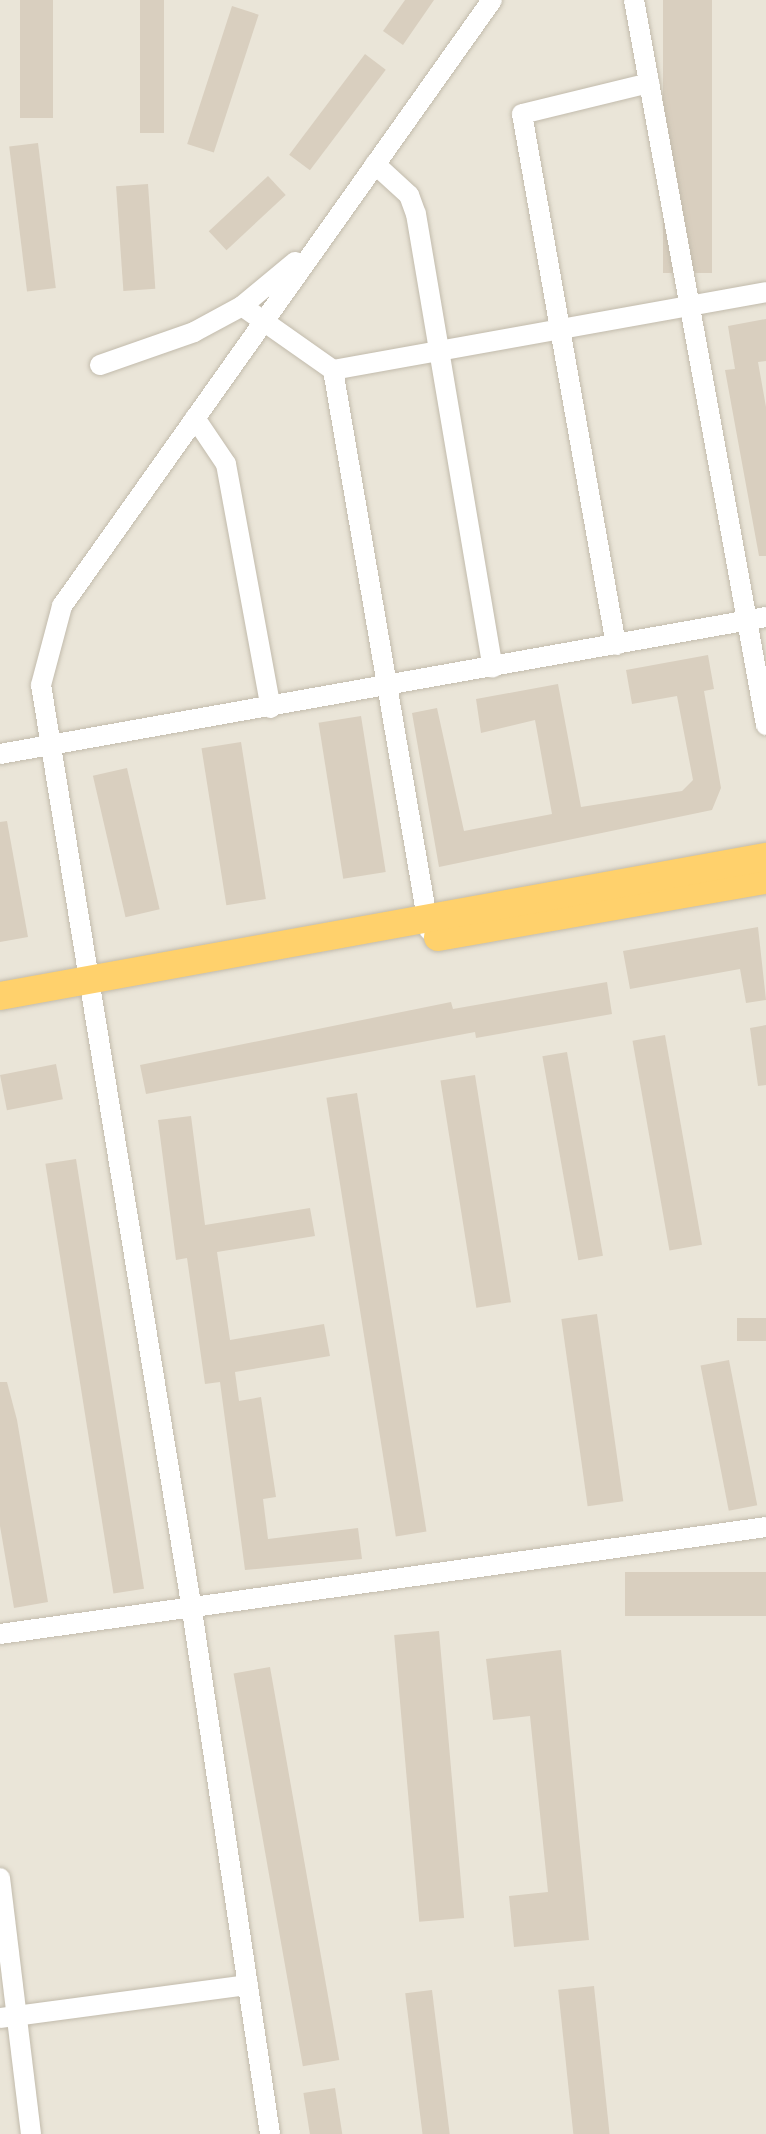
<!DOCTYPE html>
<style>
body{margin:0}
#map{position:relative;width:766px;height:2134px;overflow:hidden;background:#f6f3ea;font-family:Ubuntu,sans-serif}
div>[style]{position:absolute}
.residential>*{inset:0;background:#eae5d8;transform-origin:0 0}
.building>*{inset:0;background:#d9cfbf;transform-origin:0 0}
.roads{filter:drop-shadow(0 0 2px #c2bbac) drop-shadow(0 0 2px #c2bbac)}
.minor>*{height:20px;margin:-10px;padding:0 10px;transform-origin:10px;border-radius:10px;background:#fff}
.highway>*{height:28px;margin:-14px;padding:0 14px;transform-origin:14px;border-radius:14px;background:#ffd16c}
span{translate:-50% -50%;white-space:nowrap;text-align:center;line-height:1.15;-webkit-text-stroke:6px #fff;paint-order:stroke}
</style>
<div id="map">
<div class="residential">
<div style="left:0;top:0;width:766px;height:2134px"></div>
</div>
<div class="building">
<div style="left:20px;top:0;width:33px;height:118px"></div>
<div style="left:140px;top:0;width:24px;height:133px"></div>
<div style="clip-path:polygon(405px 0,434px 0,403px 45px,383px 31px)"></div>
<div style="left:663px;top:0;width:49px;height:273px"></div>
<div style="left:232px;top:6px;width:28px;height:145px;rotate:18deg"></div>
<div style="left:365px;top:54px;width:26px;height:126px;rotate:37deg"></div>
<div style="left:38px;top:143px;width:146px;height:29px;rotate:83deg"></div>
<div style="left:268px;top:176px;width:26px;height:81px;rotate:47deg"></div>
<div style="left:148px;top:184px;width:105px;height:32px;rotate:86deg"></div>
<div style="clip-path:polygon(766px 319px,766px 361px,758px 362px,766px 407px,766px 556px,759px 556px,725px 370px,735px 369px,728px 326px)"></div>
<div style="clip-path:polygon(708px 655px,714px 689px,704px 691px,721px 788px,712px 810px,439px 867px,412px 713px,437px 708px,464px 831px,552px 814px,535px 720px,481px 733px,476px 699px,558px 684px,581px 807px,682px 791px,693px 780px,677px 696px,632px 704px,626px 670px)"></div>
<div style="left:361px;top:716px;width:158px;height:43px;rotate:81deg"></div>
<div style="left:241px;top:742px;width:159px;height:40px;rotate:81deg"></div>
<div style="left:127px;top:768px;width:145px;height:35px;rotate:77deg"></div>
<div style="clip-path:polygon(7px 821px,28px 937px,0 942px,0 822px)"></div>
<div style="clip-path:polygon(758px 927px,766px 1000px,746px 1003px,740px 969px,630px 989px,623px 951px)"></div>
<div style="clip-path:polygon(607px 982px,612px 1014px,476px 1038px,475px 1032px,146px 1094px,140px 1065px,451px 1002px,453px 1009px)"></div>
<div style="clip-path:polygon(766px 1025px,766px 1085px,758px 1086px,750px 1028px)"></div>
<div style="left:665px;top:1035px;width:213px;height:33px;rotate:80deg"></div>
<div style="left:567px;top:1052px;width:207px;height:25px;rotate:80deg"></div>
<div style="left:56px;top:1064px;width:36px;height:57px;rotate:79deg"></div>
<div style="left:475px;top:1075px;width:230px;height:35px;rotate:81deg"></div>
<div style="left:357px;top:1093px;width:444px;height:31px;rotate:81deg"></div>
<div style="clip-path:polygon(191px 1116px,205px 1225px,310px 1208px,315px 1236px,217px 1252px,230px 1340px,324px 1324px,330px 1356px,235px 1372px,239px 1401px,261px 1397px,276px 1497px,263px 1499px,268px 1539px,358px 1528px,362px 1559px,245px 1570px,220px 1382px,205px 1384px,187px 1258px,176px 1260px,158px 1120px)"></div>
<div style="left:76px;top:1159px;width:435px;height:31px;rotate:81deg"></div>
<div style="left:597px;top:1314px;width:189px;height:36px;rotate:82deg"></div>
<div style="left:766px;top:1318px;width:23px;height:29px;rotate:90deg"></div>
<div style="left:729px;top:1360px;width:148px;height:29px;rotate:79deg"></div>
<div style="clip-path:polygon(0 1382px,7px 1382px,17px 1420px,48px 1602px,14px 1608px,0 1526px)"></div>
<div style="left:766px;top:1572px;width:44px;height:141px;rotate:90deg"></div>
<div style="left:439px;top:1631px;width:288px;height:45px;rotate:85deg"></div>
<div style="clip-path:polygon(561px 1650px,589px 1940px,514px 1947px,509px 1896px,548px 1892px,530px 1716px,493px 1720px,486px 1659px)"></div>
<div style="left:270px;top:1667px;width:399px;height:37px;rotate:80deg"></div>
<div style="left:594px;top:1986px;width:149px;height:36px;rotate:84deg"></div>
<div style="left:432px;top:1990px;width:145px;height:27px;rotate:83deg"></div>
<div style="left:335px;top:2088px;width:47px;height:32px;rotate:81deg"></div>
</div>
<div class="roads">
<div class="minor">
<div style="left:634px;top:0;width:737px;rotate:79.68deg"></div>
<div style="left:375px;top:164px;width:46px;rotate:42.4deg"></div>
<div style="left:409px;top:195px;width:20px;rotate:70deg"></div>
<div style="left:416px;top:214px;width:460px;rotate:80.4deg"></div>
<div style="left:242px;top:306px;width:111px;rotate:35.1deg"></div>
<div style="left:333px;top:370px;width:568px;rotate:80.27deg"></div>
<div style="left:100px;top:365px;width:100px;rotate:-19.3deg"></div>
<div style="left:194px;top:332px;width:55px;rotate:-28.4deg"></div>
<div style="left:242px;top:306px;width:69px;rotate:-39.7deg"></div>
<div style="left:333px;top:370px;width:440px;rotate:-10.2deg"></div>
<div style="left:195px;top:418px;width:55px;rotate:56deg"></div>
<div style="left:226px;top:464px;width:248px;rotate:79.6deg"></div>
<div style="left:616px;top:645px;width:539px;rotate:-100.04deg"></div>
<div style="left:522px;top:114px;width:131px;rotate:-13.7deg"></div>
<div style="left:0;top:754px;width:778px;rotate:-10.14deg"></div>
<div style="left:0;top:1634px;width:773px;rotate:-7.95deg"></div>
<div style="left:0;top:1878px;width:258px;rotate:83.1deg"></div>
<div style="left:0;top:2018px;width:250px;rotate:-7.6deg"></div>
<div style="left:270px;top:2134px;width:530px;rotate:-98.47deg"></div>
<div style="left:192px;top:1610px;width:937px;rotate:-99.27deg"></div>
<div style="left:41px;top:685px;width:82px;rotate:-75.1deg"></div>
<div style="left:62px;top:606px;width:743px;rotate:-54.64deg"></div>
</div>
<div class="highway">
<div style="left:438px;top:937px;width:333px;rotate:-9.9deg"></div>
<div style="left:0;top:996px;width:779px;rotate:-10.29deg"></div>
</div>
</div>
</div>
